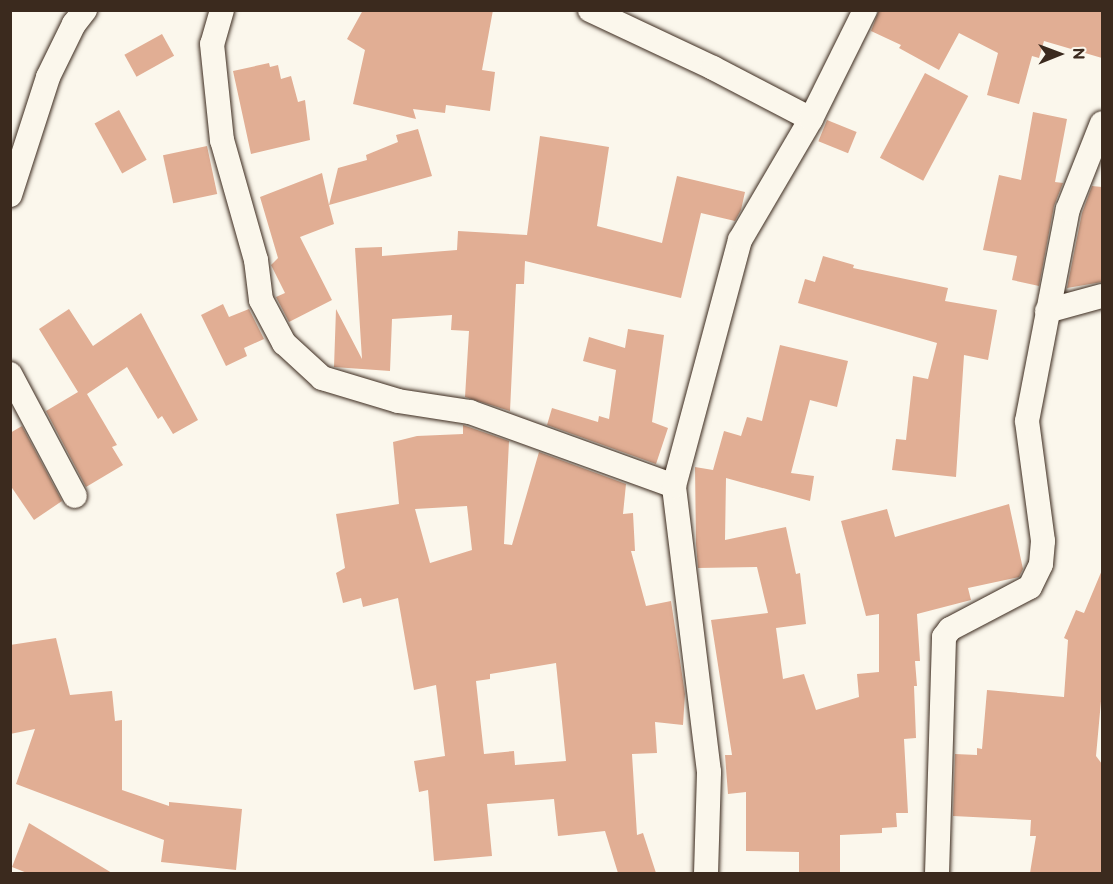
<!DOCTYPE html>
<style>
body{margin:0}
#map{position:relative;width:1113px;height:884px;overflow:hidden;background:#fbf7ec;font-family:"Balsamiq Sans",sans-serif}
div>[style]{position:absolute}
.building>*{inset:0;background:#e1ae94;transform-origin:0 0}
.roads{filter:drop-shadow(0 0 2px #3b2a1e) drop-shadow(0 0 2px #3b2a1e)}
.minor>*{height:24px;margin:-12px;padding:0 12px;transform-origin:12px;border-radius:12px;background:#fbf7ec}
span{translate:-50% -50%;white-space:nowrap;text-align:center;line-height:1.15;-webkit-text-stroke:4.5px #fbf7ec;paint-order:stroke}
.frame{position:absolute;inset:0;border:12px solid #3b2a1e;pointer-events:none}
.north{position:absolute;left:1029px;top:24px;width:60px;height:60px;-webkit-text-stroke:4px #fbf7ec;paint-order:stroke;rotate:89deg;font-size:16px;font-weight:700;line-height:24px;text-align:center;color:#3b2a1e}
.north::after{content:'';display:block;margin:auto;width:21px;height:27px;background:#3b2a1e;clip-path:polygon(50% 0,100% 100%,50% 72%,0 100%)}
</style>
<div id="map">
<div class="building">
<div style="clip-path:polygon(363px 10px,493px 10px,482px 70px,495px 72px,490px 111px,446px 105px,445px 113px,413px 109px,416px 119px,353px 104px,365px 50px,347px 39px)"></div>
<div style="clip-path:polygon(879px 10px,1102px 10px,1102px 58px,1044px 41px,1039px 58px,1032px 56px,1019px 104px,987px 95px,998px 53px,959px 33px,939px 70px,899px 48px,901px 45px,871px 31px)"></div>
<div style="left:162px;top:34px;width:25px;height:43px;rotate:61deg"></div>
<div style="clip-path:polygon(269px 63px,270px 67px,278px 65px,281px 79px,291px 76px,298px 102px,305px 100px,310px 140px,251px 154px,233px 71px)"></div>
<div style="left:925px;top:73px;width:49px;height:96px;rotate:28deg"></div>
<div style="left:119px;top:110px;width:57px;height:28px;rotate:61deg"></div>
<div style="clip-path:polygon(1033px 112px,1067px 119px,1055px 182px,1063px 183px,1054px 206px,1039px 286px,1012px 280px,1017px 256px,983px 250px,999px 175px,1021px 180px)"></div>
<div style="left:827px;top:120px;width:32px;height:23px;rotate:22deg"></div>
<div style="clip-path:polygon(418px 129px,432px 176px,329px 205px,334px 224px,300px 237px,332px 300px,289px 322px,276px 297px,285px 293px,271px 265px,278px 258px,260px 197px,322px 173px,329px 205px,338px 168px,367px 160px,366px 155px,398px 142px,396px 135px)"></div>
<div style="clip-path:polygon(540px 136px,609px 147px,597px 226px,662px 243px,677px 176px,745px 192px,741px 210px,735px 221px,701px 213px,681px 298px,525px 261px,524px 284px,516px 284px,510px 411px,465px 397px,469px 331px,451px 330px,452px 315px,392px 319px,390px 371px,334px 367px,336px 309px,362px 359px,355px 248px,382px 247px,382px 256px,457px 250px,458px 231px,527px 235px)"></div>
<div style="left:207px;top:146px;width:49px;height:45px;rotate:78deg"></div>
<div style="clip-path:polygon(1092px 186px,1102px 187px,1102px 282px,1067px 288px,1082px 213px)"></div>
<div style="clip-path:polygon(823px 256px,854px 265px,853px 268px,948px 288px,945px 301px,997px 310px,988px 360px,964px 355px,956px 477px,892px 470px,896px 439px,906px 440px,913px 376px,928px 379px,937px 343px,798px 303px,805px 279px,815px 282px)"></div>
<div style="clip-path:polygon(223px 304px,229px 317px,249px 309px,264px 339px,244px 348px,247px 356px,226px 366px,201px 315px)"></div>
<div style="clip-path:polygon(69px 309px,93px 346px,141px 313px,198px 420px,173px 434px,162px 416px,158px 419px,127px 367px,87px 394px,117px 445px,112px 447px,123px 465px,86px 487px,46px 411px,78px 392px,39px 329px)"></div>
<div style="clip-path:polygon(628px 329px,664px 335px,652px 422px,668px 428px,656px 464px,547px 425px,552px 408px,598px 422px,599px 416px,609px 419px,616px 370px,583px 361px,589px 337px,625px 348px)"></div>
<div style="clip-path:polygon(780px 345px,848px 361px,837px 407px,810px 400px,791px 473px,814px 476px,810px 501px,726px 478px,725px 540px,786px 527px,796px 574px,800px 573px,806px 624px,776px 628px,783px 679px,804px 674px,816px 710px,859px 697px,857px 674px,879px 672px,879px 614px,866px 616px,841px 521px,887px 509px,895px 537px,1009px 504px,1023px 569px,1019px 577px,968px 588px,971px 600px,917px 614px,920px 661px,915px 661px,917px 686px,914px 686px,916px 738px,904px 739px,908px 813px,896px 813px,897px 827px,882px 828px,882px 833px,840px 835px,840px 873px,799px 873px,799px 852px,746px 851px,746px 792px,728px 794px,725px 755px,732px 755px,711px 620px,768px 613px,757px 567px,698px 568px,696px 544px,695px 467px,713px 470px,724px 431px,741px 436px,747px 417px,762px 421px)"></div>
<div style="clip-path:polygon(evenodd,463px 425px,509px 441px,504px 544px,512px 545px,539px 452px,626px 484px,623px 514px,633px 513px,635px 551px,631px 551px,646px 606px,671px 601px,685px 694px,683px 725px,655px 722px,657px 753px,632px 754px,637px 835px,643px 833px,656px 873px,618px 873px,605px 831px,558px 836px,554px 799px,487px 804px,492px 856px,434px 861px,428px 790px,419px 792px,414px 761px,445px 756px,436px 685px,414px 690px,398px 598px,363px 607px,361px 598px,343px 603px,336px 573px,345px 568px,336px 514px,399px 504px,393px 442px,417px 436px,463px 434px,463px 425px,467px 506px,472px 550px,430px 563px,415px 509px,467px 506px,463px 425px,556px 663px,566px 761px,515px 765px,514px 751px,484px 754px,476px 681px,490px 679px,490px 674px,556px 663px)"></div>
<div style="clip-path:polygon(22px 426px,62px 501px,34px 520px,10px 485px,10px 433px)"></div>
<div style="clip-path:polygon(1102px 570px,1102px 690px,1096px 756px,1102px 764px,1102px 873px,1030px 873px,1036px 836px,1030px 836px,1031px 820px,953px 816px,955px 754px,977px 755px,977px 748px,982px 749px,987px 690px,1064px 697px,1068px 640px,1064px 638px,1076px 610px,1084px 613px)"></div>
<div style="clip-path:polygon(56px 638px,70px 695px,112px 691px,115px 721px,122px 720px,122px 790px,169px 806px,169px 802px,242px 809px,236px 870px,161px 862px,164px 840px,16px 784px,35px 729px,10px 734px,10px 645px)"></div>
<div style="clip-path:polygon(29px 823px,112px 873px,27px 873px,12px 867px)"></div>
</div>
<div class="roads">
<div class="minor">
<div style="left:222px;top:10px;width:35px;rotate:106deg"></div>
<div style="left:212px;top:44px;width:97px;rotate:84.1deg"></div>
<div style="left:222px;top:140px;width:125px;rotate:74.2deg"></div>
<div style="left:256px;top:260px;width:40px;rotate:82.9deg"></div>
<div style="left:261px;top:300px;width:49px;rotate:61.9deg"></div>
<div style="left:284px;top:343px;width:52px;rotate:42.6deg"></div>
<div style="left:322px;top:378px;width:79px;rotate:16.8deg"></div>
<div style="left:398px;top:401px;width:73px;rotate:8.7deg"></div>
<div style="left:470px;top:412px;width:217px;rotate:19.9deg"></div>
<div style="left:590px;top:10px;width:136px;rotate:25.2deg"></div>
<div style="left:713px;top:68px;width:110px;rotate:27.5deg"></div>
<div style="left:10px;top:195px;width:124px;rotate:-72.1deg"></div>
<div style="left:48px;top:77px;width:59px;rotate:-63.9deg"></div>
<div style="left:74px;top:24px;width:18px;rotate:-52deg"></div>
<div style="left:1047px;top:311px;width:57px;rotate:-15.3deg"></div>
<div style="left:10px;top:374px;width:138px;rotate:62deg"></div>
<div style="left:706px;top:874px;width:102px;rotate:-88.3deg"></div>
<div style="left:709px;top:772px;width:288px;rotate:-97deg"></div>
<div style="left:674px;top:486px;width:255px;rotate:-75deg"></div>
<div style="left:740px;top:240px;width:140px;rotate:-59.6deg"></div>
<div style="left:811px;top:119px;width:122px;rotate:-63.6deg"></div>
<div style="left:937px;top:874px;width:237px;rotate:-88.3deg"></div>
<div style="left:944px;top:637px;width:10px;rotate:-53deg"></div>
<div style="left:950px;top:629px;width:90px;rotate:-27.7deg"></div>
<div style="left:1030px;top:587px;width:25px;rotate:-64deg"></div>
<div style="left:1041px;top:564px;width:23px;rotate:-85deg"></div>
<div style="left:1043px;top:541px;width:121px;rotate:-97.6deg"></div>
<div style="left:1027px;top:421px;width:216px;rotate:-79.1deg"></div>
<div style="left:1068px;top:209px;width:92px;rotate:-68.4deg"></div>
</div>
</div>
<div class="frame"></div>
<div class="north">N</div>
</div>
